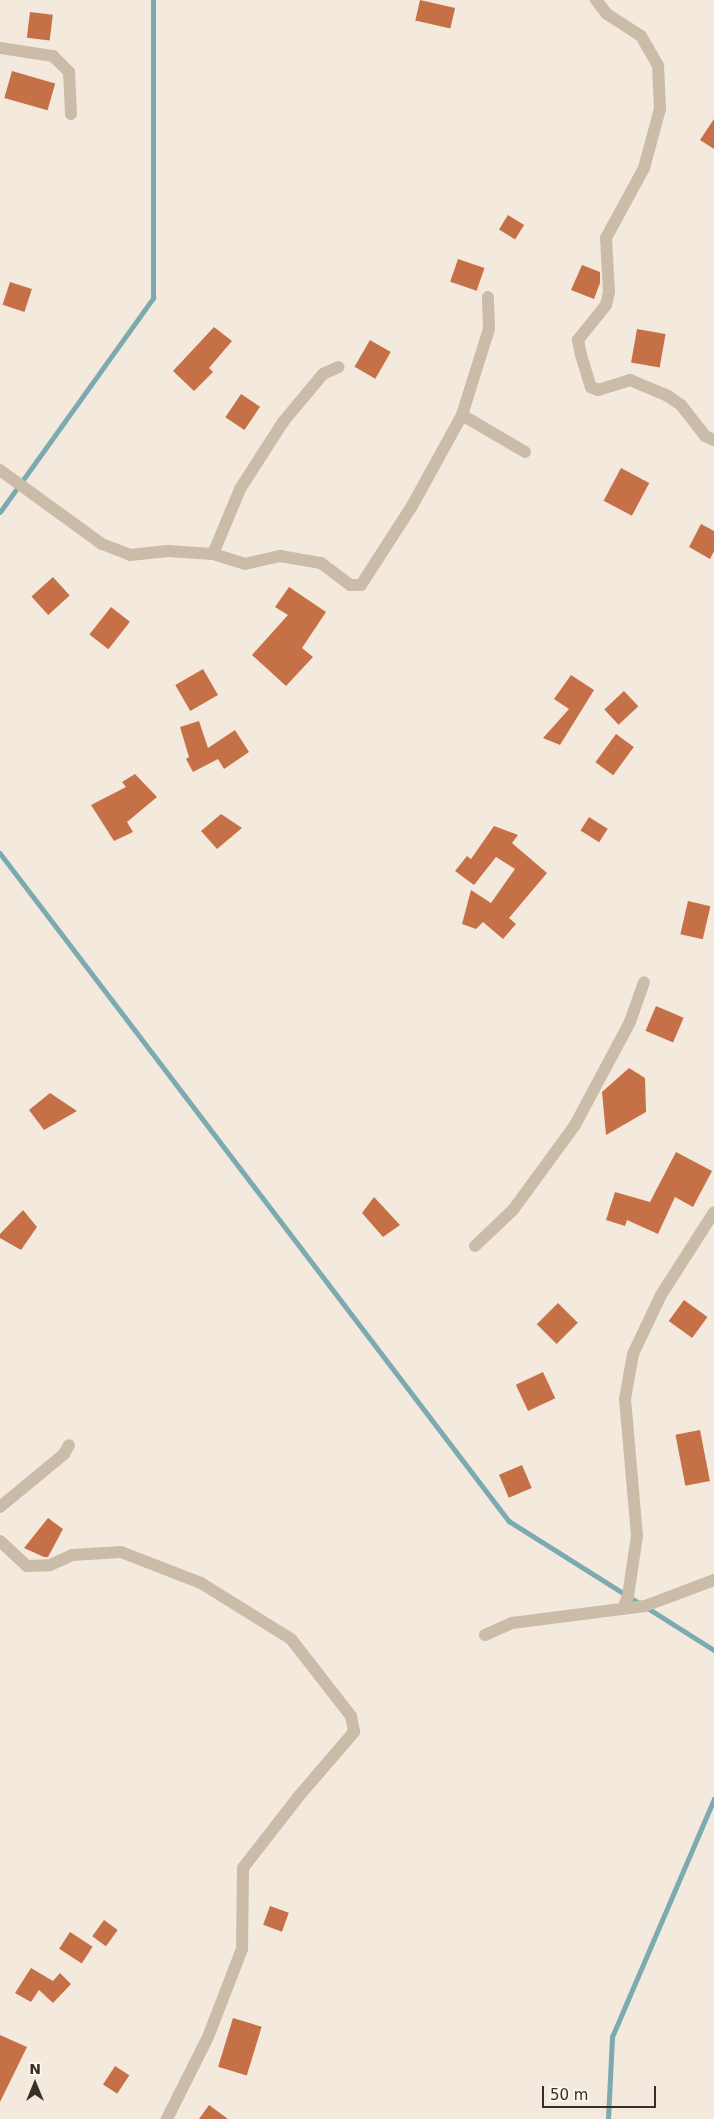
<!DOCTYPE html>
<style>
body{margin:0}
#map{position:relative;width:714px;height:2119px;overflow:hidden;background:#f3eadd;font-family:"DejaVu Sans",sans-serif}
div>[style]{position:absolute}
.stream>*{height:4.5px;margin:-2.25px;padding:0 2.25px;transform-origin:2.25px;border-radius:2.25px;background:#7caab0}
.building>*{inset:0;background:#c67048;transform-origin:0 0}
.minor>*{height:12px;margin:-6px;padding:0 6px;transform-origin:6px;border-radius:6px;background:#cbbba9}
span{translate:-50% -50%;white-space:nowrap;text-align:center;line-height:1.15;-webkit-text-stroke:5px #faf4ea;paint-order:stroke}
.north{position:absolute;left:10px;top:2059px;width:50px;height:50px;-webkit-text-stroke:4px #faf4ea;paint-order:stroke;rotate:0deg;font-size:14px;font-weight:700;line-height:20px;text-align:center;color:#382f29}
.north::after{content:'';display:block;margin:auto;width:18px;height:22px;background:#382f29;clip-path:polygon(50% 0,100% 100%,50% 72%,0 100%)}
.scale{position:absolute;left:542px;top:2086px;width:114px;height:22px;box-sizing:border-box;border:2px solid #382f29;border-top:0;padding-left:6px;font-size:15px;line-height:18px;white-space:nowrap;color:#382f29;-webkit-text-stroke:4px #faf4ea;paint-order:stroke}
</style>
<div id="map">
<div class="stream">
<div style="left:0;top:512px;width:263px;rotate:-54.4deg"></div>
<div style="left:153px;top:298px;width:298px;rotate:-90deg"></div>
<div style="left:0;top:853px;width:840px;rotate:52.69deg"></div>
<div style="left:509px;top:1521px;width:154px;rotate:32.2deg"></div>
<div style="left:646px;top:1607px;width:80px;rotate:32.3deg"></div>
<div style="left:608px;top:2119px;width:82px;rotate:-87.2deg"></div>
<div style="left:612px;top:2037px;width:259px;rotate:-66.8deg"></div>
</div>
<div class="building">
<div style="left:420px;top:0;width:36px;height:21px;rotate:13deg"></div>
<div style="left:30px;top:12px;width:23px;height:26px;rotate:7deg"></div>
<div style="left:12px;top:71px;width:45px;height:28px;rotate:16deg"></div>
<div style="clip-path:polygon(714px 119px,714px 149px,700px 140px)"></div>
<div style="left:508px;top:215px;width:19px;height:17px;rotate:32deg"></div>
<div style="left:458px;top:259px;width:28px;height:24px;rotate:19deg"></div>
<div style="clip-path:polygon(582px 265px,600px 272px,600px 283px,594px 299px,571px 290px)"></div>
<div style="left:10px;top:282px;width:23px;height:24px;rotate:18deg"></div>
<div style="clip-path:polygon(214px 327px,232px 341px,209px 368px,213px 372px,194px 391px,173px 371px)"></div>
<div style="left:637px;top:329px;width:29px;height:34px;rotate:10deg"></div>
<div style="left:370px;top:340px;width:24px;height:31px;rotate:30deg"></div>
<div style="left:241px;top:394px;width:23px;height:28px;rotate:34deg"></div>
<div style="left:621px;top:468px;width:32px;height:37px;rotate:28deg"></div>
<div style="clip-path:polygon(701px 524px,714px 531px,714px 551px,710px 559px,689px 547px)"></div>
<div style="left:53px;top:577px;width:25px;height:29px;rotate:48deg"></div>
<div style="clip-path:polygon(289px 587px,326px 612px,302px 648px,313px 657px,286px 686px,252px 655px,288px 615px,275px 607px)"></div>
<div style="left:111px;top:607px;width:24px;height:35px;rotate:38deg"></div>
<div style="left:203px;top:669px;width:30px;height:32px;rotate:60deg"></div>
<div style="clip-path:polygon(571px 675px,594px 690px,560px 745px,543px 738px,569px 709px,554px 699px)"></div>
<div style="left:624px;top:691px;width:21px;height:27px;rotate:47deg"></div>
<div style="clip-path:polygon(199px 721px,208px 748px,235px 730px,249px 752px,224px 769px,218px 759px,193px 772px,186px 759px,189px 757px,180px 727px)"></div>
<div style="left:616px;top:734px;width:22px;height:35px;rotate:36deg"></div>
<div style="clip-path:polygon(135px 774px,157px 797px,127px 822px,133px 832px,114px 841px,91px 805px,126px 787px,122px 782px)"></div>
<div style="clip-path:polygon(221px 814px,242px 828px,217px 849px,201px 831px)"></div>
<div style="left:589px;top:817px;width:22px;height:16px;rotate:32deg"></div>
<div style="clip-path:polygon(494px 826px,518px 835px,512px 843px,547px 873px,509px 918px,516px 924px,503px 939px,483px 922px,476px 929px,462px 924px,471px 890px,491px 903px,515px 869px,496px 857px,474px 885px,455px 871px,467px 856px,471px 859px)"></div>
<div style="left:688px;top:901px;width:23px;height:34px;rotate:13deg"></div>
<div style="left:656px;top:1006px;width:30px;height:27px;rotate:23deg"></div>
<div style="clip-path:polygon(629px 1068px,645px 1078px,646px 1112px,606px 1135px,602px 1092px)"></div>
<div style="clip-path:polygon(50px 1093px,77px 1111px,44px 1130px,29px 1110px)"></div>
<div style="clip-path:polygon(676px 1152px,712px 1171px,693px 1207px,675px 1197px,658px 1234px,627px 1220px,625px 1226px,606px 1220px,615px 1192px,650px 1202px)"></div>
<div style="clip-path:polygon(374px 1197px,400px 1225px,383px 1237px,362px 1213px)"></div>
<div style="clip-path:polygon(23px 1210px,37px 1227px,21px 1250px,0 1238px,0 1234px)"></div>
<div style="left:684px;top:1300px;width:29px;height:26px;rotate:36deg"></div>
<div style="left:558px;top:1303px;width:28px;height:30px;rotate:45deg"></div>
<div style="left:543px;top:1372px;width:29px;height:30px;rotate:65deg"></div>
<div style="left:700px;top:1430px;width:52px;height:25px;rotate:79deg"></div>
<div style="left:522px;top:1465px;width:25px;height:25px;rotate:67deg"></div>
<div style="clip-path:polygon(48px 1518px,63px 1529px,48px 1557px,44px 1557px,24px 1548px)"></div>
<div style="left:270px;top:1906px;width:20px;height:20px;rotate:20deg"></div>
<div style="left:104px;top:1920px;width:17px;height:20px;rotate:36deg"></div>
<div style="left:70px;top:1932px;width:27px;height:20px;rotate:33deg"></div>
<div style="clip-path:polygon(31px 1968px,53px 1981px,60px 1973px,71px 1984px,53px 2003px,39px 1990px,31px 2002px,15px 1993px)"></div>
<div style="left:233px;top:2018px;width:30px;height:51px;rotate:17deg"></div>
<div style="clip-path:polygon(0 2035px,27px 2047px,0 2102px)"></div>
<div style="left:115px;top:2066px;width:17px;height:22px;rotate:33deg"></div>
<div style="clip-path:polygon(209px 2105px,228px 2119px,199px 2119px)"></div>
</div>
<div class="minor">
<div style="left:596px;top:0;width:18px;rotate:52deg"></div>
<div style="left:607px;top:14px;width:40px;rotate:32.9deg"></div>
<div style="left:641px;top:36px;width:34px;rotate:60deg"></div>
<div style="left:658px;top:66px;width:43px;rotate:87.3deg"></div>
<div style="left:660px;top:109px;width:61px;rotate:105.2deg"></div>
<div style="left:644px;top:168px;width:80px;rotate:118.5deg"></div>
<div style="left:606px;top:238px;width:54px;rotate:86.8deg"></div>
<div style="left:609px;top:292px;width:13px;rotate:103deg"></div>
<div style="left:606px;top:305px;width:45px;rotate:128.7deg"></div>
<div style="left:578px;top:340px;width:15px;rotate:79deg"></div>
<div style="left:581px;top:355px;width:34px;rotate:73deg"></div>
<div style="left:591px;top:387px;width:8px;rotate:23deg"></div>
<div style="left:598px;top:390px;width:34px;rotate:-17deg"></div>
<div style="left:630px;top:380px;width:41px;rotate:22.8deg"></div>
<div style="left:668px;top:396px;width:16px;rotate:35deg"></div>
<div style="left:681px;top:405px;width:39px;rotate:52deg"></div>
<div style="left:705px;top:436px;width:10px;rotate:24deg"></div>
<div style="left:0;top:48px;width:54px;rotate:8.6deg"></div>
<div style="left:53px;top:56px;width:23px;rotate:45deg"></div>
<div style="left:69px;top:72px;width:42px;rotate:87.3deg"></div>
<div style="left:462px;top:415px;width:90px;rotate:-72.6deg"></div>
<div style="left:489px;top:329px;width:32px;rotate:-92deg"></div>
<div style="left:0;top:470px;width:126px;rotate:36deg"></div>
<div style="left:102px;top:544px;width:30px;rotate:21deg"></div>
<div style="left:130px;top:555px;width:38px;rotate:-6deg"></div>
<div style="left:168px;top:551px;width:45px;rotate:3.8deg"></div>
<div style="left:213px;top:554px;width:34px;rotate:17deg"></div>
<div style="left:245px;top:564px;width:36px;rotate:-13deg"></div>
<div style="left:280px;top:556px;width:42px;rotate:9.7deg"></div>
<div style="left:321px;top:563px;width:36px;rotate:37deg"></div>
<div style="left:350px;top:585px;width:11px"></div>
<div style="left:361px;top:585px;width:94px;rotate:-57.2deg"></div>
<div style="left:412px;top:506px;width:104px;rotate:-61.2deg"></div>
<div style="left:462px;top:415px;width:73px;rotate:30.4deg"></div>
<div style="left:213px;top:554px;width:70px;rotate:-67.4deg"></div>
<div style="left:240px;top:489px;width:80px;rotate:-57.3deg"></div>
<div style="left:283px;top:422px;width:62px;rotate:-50.2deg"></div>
<div style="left:323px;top:374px;width:17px;rotate:-24deg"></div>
<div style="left:475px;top:1246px;width:52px;rotate:-43.5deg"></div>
<div style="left:513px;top:1210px;width:105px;rotate:-53.9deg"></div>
<div style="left:575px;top:1125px;width:117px;rotate:-61.9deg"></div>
<div style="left:630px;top:1022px;width:42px;rotate:-70.7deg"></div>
<div style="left:0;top:1507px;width:83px;rotate:-39.6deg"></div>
<div style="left:64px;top:1454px;width:10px;rotate:-61deg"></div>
<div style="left:0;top:1541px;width:37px;rotate:43deg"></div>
<div style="left:27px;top:1566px;width:23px;rotate:-2deg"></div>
<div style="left:50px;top:1565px;width:24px;rotate:-24deg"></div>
<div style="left:72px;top:1555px;width:49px;rotate:-3.5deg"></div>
<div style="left:121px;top:1552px;width:86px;rotate:21.2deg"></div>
<div style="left:201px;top:1583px;width:106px;rotate:31.9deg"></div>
<div style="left:291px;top:1639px;width:98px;rotate:52.1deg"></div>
<div style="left:351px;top:1716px;width:16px;rotate:79deg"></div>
<div style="left:354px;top:1732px;width:84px;rotate:130.7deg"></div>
<div style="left:299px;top:1796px;width:91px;rotate:127.9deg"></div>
<div style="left:243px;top:1868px;width:81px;rotate:90.7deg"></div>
<div style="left:242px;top:1949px;width:94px;rotate:111.1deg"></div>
<div style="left:208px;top:2037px;width:92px;rotate:116.6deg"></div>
<div style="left:623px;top:1609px;width:14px;rotate:-69deg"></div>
<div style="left:628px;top:1596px;width:61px;rotate:-81.5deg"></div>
<div style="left:637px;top:1536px;width:138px;rotate:-95deg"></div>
<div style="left:625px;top:1399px;width:46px;rotate:-79.9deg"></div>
<div style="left:633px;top:1354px;width:65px;rotate:-64.6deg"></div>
<div style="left:661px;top:1295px;width:98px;rotate:-57.4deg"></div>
<div style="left:485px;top:1635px;width:30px;rotate:-24deg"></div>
<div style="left:512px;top:1623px;width:134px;rotate:-7.3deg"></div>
<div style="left:645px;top:1606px;width:74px;rotate:-20.6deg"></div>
</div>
<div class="north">N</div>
<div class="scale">50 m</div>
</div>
